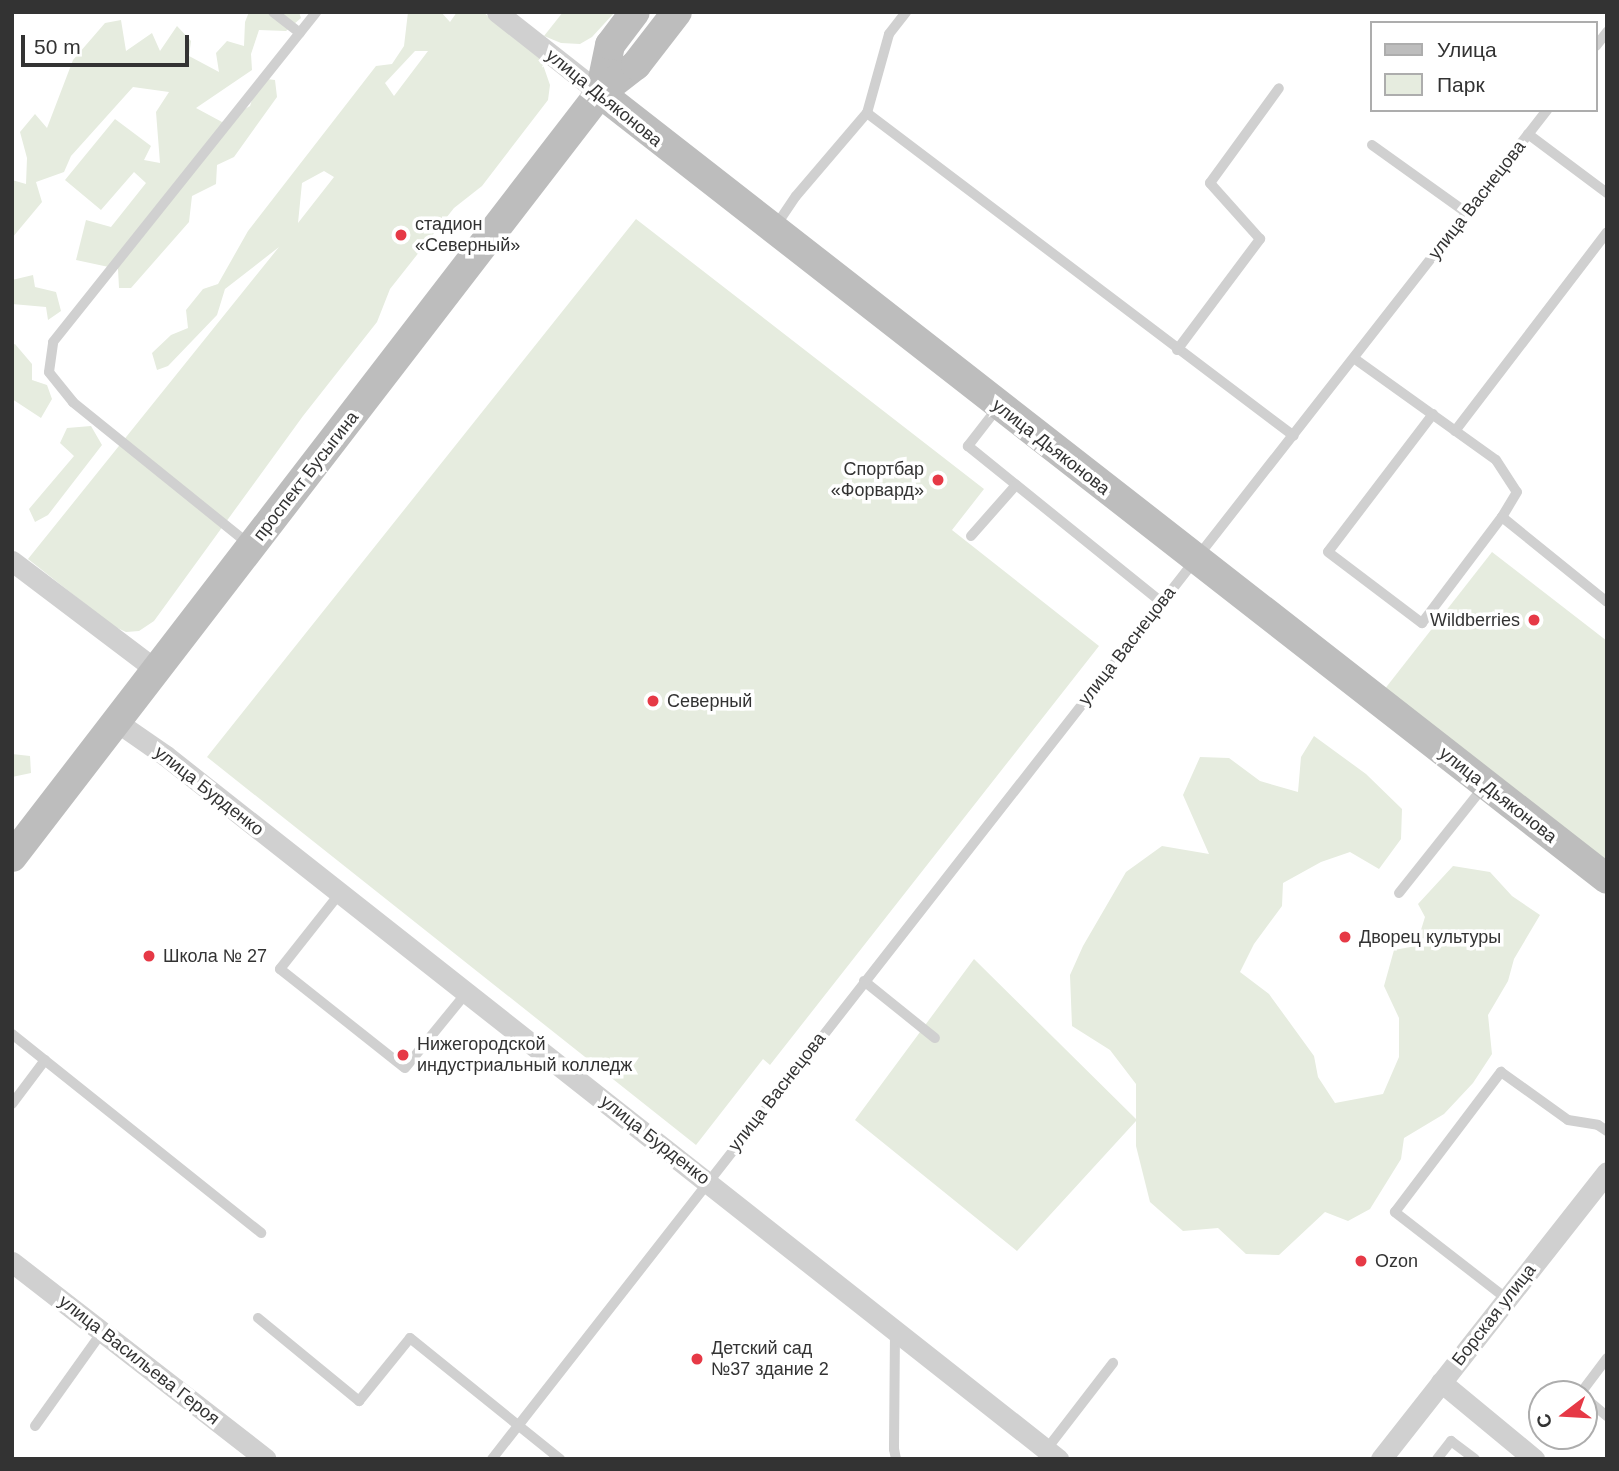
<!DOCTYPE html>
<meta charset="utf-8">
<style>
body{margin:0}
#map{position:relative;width:1619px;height:1471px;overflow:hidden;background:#fff;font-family:Arial,sans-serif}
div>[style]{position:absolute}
.green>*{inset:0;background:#e6ecdf}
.lane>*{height:10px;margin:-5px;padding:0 5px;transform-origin:5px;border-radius:5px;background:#d0d0d0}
.street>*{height:21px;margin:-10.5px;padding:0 10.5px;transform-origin:10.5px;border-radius:10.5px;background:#d0d0d0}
.secondary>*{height:30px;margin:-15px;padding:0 15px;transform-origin:15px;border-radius:15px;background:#bdbdbd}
.dots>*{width:19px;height:19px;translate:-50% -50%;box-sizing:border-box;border:4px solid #fff;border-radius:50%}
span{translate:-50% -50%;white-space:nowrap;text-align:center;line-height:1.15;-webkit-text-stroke:7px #fff;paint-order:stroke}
.street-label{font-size:18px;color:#333}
.poi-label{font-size:18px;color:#333}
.left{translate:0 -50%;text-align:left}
.right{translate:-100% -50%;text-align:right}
.frame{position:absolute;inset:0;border:14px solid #333;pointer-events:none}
.legend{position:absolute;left:1370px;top:21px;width:228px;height:91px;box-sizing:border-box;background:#fff;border:2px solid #adadad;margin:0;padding:9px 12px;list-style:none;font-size:21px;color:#333}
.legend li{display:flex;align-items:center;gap:14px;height:35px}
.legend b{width:35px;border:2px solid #adadad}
.north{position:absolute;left:1528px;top:1380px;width:70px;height:70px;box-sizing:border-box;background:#fff;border:2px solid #adadad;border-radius:50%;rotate:253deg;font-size:19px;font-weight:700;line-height:28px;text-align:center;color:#333}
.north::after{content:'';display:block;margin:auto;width:24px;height:32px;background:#e63946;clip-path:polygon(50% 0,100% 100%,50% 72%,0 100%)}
.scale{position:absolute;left:21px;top:35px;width:168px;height:32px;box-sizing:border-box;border:4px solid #333;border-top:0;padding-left:9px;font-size:21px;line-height:24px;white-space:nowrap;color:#333;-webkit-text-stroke:5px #fff;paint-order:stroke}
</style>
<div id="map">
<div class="green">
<div style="clip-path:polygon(249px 12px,299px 12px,301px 18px,286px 31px,259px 30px,251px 54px,252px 70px,196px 108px,222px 122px,250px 106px,259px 78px,275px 80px,277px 97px,234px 157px,217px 165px,216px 184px,192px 196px,189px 222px,131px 288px,119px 288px,118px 269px,76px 260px,86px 220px,111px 227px,146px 183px,134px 172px,101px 210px,65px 180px,115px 119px,151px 146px,144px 160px,160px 163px,156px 112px,169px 92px,133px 87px,71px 156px,64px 172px,36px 182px,42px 202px,12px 238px,12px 180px,26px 184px,27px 158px,20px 132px,35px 114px,47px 128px,73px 60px,105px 23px,121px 20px,126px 51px,152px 33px,160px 51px,177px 26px,191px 41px,189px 56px,219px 72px,216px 53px,227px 41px,244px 46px,245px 22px)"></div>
<div style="clip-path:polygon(evenodd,408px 12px,441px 12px,450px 22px,457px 12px,483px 12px,541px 59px,550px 85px,548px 100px,482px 186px,454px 208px,390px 289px,377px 322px,303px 416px,154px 621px,139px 631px,126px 632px,113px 626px,28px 559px,279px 247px,225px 289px,217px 315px,168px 366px,157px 370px,152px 353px,171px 335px,188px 328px,186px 310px,203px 289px,218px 284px,248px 231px,376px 66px,392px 64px,404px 46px,408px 12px,415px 51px,428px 51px,394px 96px,385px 83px,415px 51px,408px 12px,324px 171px,334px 177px,298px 223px,302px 183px,324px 171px)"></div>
<div style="clip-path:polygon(563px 12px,615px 12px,592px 37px,580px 44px,561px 43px,544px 36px)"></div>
<div style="clip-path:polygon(636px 219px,984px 489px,952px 530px,1099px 646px,770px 1065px,763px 1059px,696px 1145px,207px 757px)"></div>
<div style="clip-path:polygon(33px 275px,35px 287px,56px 292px,61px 311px,48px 320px,46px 307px,12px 304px,12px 280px)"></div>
<div style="clip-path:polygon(15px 344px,32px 364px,32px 380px,47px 385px,52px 399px,41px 418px,12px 399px,12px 345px)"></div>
<div style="clip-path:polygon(91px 426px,102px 445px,48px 515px,35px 522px,29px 509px,74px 456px,60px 443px,67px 428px)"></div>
<div style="clip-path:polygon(1492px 552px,1607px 641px,1607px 863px,1384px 690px)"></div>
<div style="clip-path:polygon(1314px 736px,1366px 774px,1402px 809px,1401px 839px,1379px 869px,1350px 852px,1321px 862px,1283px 883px,1282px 906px,1254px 944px,1240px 972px,1269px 994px,1314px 1056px,1318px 1077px,1335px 1103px,1383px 1094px,1399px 1057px,1399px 1018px,1384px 986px,1394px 950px,1416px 946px,1425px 917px,1418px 904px,1453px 866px,1490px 872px,1512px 896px,1540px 915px,1514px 959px,1508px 981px,1488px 1015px,1492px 1054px,1473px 1083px,1444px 1114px,1404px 1138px,1401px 1159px,1370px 1209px,1348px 1221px,1325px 1212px,1279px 1255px,1246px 1254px,1218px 1228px,1183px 1231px,1150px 1202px,1136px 1146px,1136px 1121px,1017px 1251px,855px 1120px,974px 959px,1136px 1119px,1136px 1084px,1110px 1050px,1072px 1026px,1070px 975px,1083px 946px,1126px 872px,1162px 846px,1209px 854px,1183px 795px,1200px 757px,1229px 758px,1260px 781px,1298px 792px,1301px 757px)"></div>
<div style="clip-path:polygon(12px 754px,30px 756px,31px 773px,12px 777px)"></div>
</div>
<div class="lane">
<div style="left:273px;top:12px;width:34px;rotate:38deg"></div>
<div style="left:1596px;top:46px;width:18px;rotate:-52deg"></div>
<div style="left:867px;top:113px;width:535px;rotate:37.11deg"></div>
<div style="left:1528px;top:134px;width:99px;rotate:36.8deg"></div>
<div style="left:1372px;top:145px;width:117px;rotate:35.6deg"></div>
<div style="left:775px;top:227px;width:37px;rotate:-56deg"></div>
<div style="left:796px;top:196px;width:109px;rotate:-49.5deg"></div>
<div style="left:867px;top:113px;width:82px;rotate:-74.4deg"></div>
<div style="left:889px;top:34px;width:28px;rotate:-52deg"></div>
<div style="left:1177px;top:350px;width:139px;rotate:-53.2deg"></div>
<div style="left:1260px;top:239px;width:75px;rotate:-131.8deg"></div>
<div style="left:1210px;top:183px;width:117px;rotate:-54deg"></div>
<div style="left:1355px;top:359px;width:173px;rotate:35.6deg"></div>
<div style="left:1496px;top:460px;width:38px;rotate:57deg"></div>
<div style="left:1517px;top:492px;width:29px;rotate:121deg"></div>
<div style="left:1502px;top:517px;width:135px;rotate:39deg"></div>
<div style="left:999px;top:406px;width:51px;rotate:127.8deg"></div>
<div style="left:968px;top:446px;width:248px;rotate:38.9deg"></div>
<div style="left:1433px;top:414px;width:173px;rotate:127.3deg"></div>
<div style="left:1328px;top:552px;width:118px;rotate:37.1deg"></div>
<div style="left:1422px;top:623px;width:133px;rotate:-53deg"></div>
<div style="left:1455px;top:431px;width:250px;rotate:-52.6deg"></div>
<div style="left:971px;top:536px;width:68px;rotate:-48.6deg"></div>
<div style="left:250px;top:545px;width:228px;rotate:-141.1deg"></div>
<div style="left:73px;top:402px;width:38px;rotate:-129deg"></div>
<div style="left:49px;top:372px;width:30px;rotate:-82deg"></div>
<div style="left:53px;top:342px;width:422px;rotate:-51.4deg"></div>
<div style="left:340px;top:893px;width:97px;rotate:128.3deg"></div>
<div style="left:280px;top:969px;width:159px;rotate:38.4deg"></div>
<div style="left:405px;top:1068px;width:98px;rotate:-50.8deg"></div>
<div style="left:1399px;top:893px;width:138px;rotate:-51.5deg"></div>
<div style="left:864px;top:981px;width:91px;rotate:38.8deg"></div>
<div style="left:12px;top:1034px;width:319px;rotate:38.6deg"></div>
<div style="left:12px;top:1104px;width:55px;rotate:-53.1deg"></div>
<div style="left:1507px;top:1299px;width:142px;rotate:-142.2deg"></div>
<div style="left:1395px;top:1212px;width:176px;rotate:-52.9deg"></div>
<div style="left:1501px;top:1072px;width:82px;rotate:35.6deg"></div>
<div style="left:1568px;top:1120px;width:30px;rotate:9deg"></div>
<div style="left:1598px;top:1125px;width:11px;rotate:34deg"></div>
<div style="left:258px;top:1318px;width:131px;rotate:39.4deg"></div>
<div style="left:359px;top:1401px;width:81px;rotate:-51deg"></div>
<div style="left:410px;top:1338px;width:193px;rotate:38.9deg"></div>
<div style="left:895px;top:1331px;width:118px;rotate:90.5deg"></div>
<div style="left:894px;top:1449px;width:10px;rotate:79deg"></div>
<div style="left:1580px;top:1394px;width:45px;rotate:-53.1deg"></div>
<div style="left:1584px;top:1397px;width:30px;rotate:40deg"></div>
<div style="left:35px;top:1426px;width:115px;rotate:-54.5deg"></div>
<div style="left:1046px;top:1450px;width:110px;rotate:-52.4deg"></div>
<div style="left:492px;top:1459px;width:1713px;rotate:-51.97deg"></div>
<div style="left:1437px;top:1459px;width:23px;rotate:-52deg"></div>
<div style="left:1451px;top:1441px;width:30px;rotate:37deg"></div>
</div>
<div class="street">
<div style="left:497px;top:12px;width:131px;rotate:38.2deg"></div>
<div style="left:12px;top:561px;width:181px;rotate:37.1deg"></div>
<div style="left:117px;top:722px;width:60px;rotate:34.8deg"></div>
<div style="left:166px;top:756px;width:1136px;rotate:38.24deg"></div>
<div style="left:12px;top:1262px;width:321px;rotate:37.8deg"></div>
<div style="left:1441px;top:1382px;width:121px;rotate:39.6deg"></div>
<div style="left:1381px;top:1459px;width:365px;rotate:-51.8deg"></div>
</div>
<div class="secondary">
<div style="left:600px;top:93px;width:1277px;rotate:37.97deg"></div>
<div style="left:600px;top:93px;width:49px;rotate:-78.2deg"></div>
<div style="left:610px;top:45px;width:41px;rotate:-52.9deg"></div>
<div style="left:12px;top:857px;width:964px;rotate:-52.42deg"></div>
<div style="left:600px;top:93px;width:46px;rotate:-37.9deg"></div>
<div style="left:636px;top:65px;width:67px;rotate:-52.3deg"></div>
</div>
<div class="dots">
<div style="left:401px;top:235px;background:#e63946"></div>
<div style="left:938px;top:480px;background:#e63946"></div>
<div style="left:1534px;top:620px;background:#e63946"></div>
<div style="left:653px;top:701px;background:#e63946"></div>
<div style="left:1345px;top:937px;background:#e63946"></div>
<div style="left:149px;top:956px;background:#e63946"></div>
<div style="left:403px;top:1055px;background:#e63946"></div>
<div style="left:1361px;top:1261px;background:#e63946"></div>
<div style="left:697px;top:1359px;background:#e63946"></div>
</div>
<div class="street-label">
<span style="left:604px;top:98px;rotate:39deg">улица Дьяконова</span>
<span style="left:1477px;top:200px;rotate:-52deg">улица Васнецова</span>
<span style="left:1051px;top:447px;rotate:38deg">улица Дьяконова</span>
<span style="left:306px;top:476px;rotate:-52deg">проспект Бусыгина</span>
<span style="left:1127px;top:646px;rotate:-52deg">улица Васнецова</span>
<span style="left:209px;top:791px;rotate:38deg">улица Бурденко</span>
<span style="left:1498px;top:795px;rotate:38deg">улица Дьяконова</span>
<span style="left:777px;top:1092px;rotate:-52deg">улица Васнецова</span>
<span style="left:655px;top:1140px;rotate:38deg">улица Бурденко</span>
<span style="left:1494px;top:1315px;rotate:-52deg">Борская улица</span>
<span style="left:139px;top:1360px;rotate:38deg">улица Васильева Героя</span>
</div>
<div class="poi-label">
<span class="left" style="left:415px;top:235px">стадион<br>«Северный»</span>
<span class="right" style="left:924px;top:480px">Спортбар<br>«Форвард»</span>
<span class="right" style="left:1520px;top:620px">Wildberries</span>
<span class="left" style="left:667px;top:701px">Северный</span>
<span class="left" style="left:1359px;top:937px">Дворец культуры</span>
<span class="left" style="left:163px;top:956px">Школа № 27</span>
<span class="left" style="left:417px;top:1055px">Нижегородской<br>индустриальный колледж</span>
<span class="left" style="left:1375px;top:1261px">Ozon</span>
<span class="left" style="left:711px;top:1359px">Детский сад<br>№37 здание 2</span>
</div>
<div class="frame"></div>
<ul class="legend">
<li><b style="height:9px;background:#bdbdbd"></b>Улица</li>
<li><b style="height:19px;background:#e6ecdf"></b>Парк</li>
</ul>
<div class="north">С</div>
<div class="scale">50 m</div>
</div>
